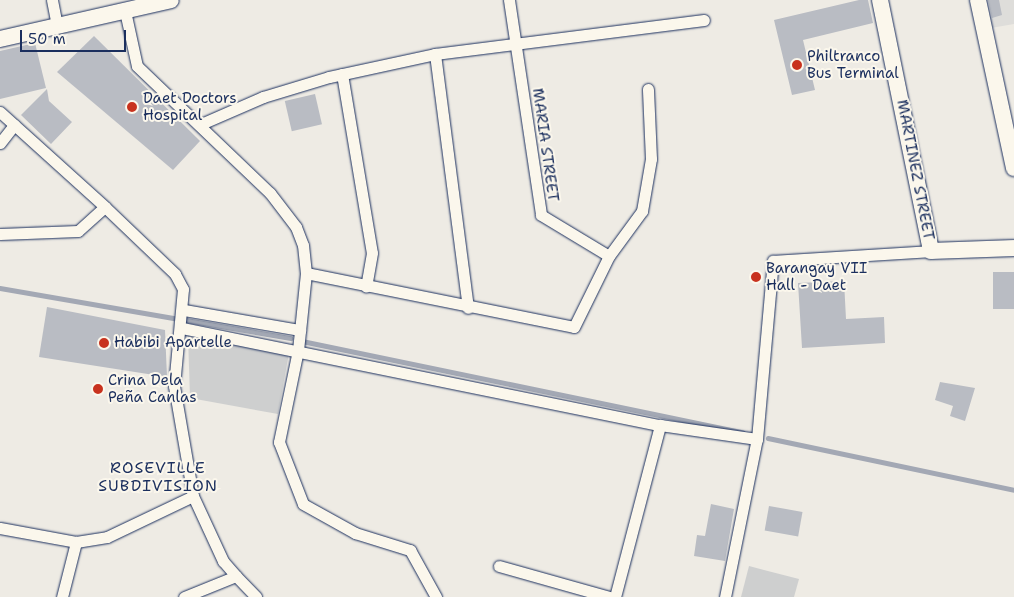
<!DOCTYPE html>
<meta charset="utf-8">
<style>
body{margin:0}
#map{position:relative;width:1014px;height:597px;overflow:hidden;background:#eeebe4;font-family:"Shantell Sans",sans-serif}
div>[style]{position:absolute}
.built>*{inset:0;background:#deddda}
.green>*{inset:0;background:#cecfcf}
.stream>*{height:4.5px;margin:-2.25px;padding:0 2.25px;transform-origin:2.25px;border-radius:2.25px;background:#a3a8b4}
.building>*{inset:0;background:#b9bcc3;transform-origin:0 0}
.roads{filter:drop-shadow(0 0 1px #1b2f5e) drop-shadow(0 0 1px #1b2f5e)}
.street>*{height:11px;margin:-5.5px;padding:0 5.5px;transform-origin:5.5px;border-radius:5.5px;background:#fbf7ec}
.secondary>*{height:16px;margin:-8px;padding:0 8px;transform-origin:8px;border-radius:8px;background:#fbf7ec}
.dots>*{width:14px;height:14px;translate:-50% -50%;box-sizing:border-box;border:2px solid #fbf7ec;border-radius:50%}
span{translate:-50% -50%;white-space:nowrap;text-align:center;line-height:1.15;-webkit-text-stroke:4px #fbf7ec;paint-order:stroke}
.poi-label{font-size:15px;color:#1b2f5e}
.left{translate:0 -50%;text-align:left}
.street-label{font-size:15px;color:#1b2f5e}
.neighbourhood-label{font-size:16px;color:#1b2f5e;letter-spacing:1px}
.scale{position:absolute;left:20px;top:30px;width:106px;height:22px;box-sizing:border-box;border:2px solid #1b2f5e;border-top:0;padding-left:6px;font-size:15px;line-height:18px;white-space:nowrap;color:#1b2f5e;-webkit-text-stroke:4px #fbf7ec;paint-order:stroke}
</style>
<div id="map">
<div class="built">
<div style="clip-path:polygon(985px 0,1014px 0,1014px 24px,991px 28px)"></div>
</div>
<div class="green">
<div style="clip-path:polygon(188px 336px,289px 353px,278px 414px,190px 398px)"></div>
<div style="clip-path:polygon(749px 566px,799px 579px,794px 597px,741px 597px)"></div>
</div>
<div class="stream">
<div style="left:0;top:288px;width:177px;rotate:9.8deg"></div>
<div style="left:186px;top:320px;width:106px;rotate:9.8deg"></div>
<div style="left:302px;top:341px;width:450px;rotate:11.7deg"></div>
<div style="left:768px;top:438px;width:251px;rotate:11.9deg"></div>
</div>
<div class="building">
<div style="clip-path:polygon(859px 0,868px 0,873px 23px,803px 40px,815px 90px,792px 95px,774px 20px)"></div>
<div style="clip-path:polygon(988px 0,999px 0,1002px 15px,992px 18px)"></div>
<div style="clip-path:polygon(94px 36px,200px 141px,173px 170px,57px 72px)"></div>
<div style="clip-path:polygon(35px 43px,46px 88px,0 99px,0 51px)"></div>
<div style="clip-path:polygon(47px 89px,49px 101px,72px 122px,51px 144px,21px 115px)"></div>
<div style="left:315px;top:94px;width:31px;height:31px;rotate:77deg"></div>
<div style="left:993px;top:272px;width:21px;height:37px"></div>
<div style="clip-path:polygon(844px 281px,846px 319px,884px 317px,885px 343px,802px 348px,798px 283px)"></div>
<div style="clip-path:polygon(47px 307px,165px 330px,167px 377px,39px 357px)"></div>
<div style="clip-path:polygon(940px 382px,975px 388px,965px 421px,950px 416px,953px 406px,935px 400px)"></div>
<div style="clip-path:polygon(711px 504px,734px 509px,725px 561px,694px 556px,697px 535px,705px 536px)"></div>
<div style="left:769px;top:506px;width:34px;height:25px;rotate:10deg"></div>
</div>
<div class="roads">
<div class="street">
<div style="left:52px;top:0;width:26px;rotate:79deg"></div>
<div style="left:509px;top:0;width:217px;rotate:81.5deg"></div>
<div style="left:541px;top:215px;width:79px;rotate:31.1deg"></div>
<div style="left:125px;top:11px;width:56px;rotate:77.7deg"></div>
<div style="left:137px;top:66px;width:184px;rotate:43.7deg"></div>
<div style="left:270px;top:193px;width:43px;rotate:52.6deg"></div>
<div style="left:296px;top:227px;width:19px;rotate:69deg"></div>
<div style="left:303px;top:245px;width:28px;rotate:84deg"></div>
<div style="left:306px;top:273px;width:77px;rotate:95.9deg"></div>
<div style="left:298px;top:350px;width:94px;rotate:101.7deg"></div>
<div style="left:279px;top:442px;width:66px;rotate:68.8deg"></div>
<div style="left:303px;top:504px;width:60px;rotate:29.1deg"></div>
<div style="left:355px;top:533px;width:58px;rotate:17.2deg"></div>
<div style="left:410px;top:550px;width:54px;rotate:61deg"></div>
<div style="left:435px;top:54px;width:256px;rotate:82.6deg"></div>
<div style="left:342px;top:74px;width:181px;rotate:80.5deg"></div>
<div style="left:372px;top:253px;width:34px;rotate:100deg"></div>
<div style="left:0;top:112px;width:142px;rotate:42.1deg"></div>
<div style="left:105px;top:207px;width:97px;rotate:43.7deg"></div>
<div style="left:175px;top:274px;width:17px;rotate:62deg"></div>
<div style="left:183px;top:289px;width:97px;rotate:95.3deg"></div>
<div style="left:174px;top:386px;width:112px;rotate:80.2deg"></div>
<div style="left:193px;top:496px;width:72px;rotate:65.2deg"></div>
<div style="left:223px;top:561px;width:20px;rotate:49deg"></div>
<div style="left:236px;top:576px;width:56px;rotate:158deg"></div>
<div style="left:201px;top:124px;width:68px;rotate:-23.5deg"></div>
<div style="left:263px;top:97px;width:69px;rotate:-16.9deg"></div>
<div style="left:329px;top:77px;width:108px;rotate:-12.2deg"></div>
<div style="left:435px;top:54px;width:271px;rotate:-7.2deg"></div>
<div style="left:0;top:143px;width:23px;rotate:-52deg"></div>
<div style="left:0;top:234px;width:78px;rotate:-2.2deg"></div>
<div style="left:78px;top:231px;width:36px;rotate:-42deg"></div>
<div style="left:306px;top:273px;width:273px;rotate:11.4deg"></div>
<div style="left:574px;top:327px;width:79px;rotate:-63.8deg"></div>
<div style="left:609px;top:256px;width:56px;rotate:-53.7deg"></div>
<div style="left:642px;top:211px;width:53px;rotate:-80.2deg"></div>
<div style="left:651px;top:159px;width:70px;rotate:-92.5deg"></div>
<div style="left:184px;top:310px;width:118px;rotate:9.8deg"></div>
<div style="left:182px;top:328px;width:488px;rotate:11.5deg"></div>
<div style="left:660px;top:425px;width:98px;rotate:8.2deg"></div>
<div style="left:0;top:528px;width:77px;rotate:10.4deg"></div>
<div style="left:76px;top:542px;width:31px;rotate:-9deg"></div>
<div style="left:107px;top:537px;width:95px;rotate:-25.5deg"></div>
<div style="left:499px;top:566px;width:114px;rotate:15.7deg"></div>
<div style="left:236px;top:576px;width:29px;rotate:46deg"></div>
<div style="left:62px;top:597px;width:57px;rotate:-75.7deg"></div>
<div style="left:615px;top:597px;width:178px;rotate:-75.3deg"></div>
<div style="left:725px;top:597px;width:161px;rotate:-78.6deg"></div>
<div style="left:757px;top:439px;width:179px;rotate:-84.9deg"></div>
<div style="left:773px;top:261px;width:158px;rotate:-3.6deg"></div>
</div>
<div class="secondary">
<div style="left:880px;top:0;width:256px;rotate:78.5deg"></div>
<div style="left:931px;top:251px;width:83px;rotate:-2.1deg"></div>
<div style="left:978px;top:0;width:172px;rotate:77.9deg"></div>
<div style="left:0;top:39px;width:175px;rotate:-12.8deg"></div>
</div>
</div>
<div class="dots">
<div style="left:797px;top:65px;background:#c8321e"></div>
<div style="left:132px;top:107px;background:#c8321e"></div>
<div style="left:756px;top:277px;background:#c8321e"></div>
<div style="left:104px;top:343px;background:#c8321e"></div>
<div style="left:98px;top:389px;background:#c8321e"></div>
</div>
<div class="poi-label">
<span class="left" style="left:807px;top:65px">Philtranco<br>Bus Terminal</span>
<span class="left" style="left:143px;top:107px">Daet Doctors<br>Hospital</span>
<span class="left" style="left:766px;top:277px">Barangay VII<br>Hall - Daet</span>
<span class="left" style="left:114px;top:343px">Habibi Apartelle</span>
<span class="left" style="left:108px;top:389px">Crina Dela<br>Peña Canlas</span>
</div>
<div class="street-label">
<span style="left:545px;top:145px;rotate:82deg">MARIA STREET</span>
<span style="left:915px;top:170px;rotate:79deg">MARTINEZ STREET</span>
</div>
<div class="neighbourhood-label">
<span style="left:158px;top:477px">ROSEVILLE<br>SUBDIVISION</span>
</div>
<div class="scale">50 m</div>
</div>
